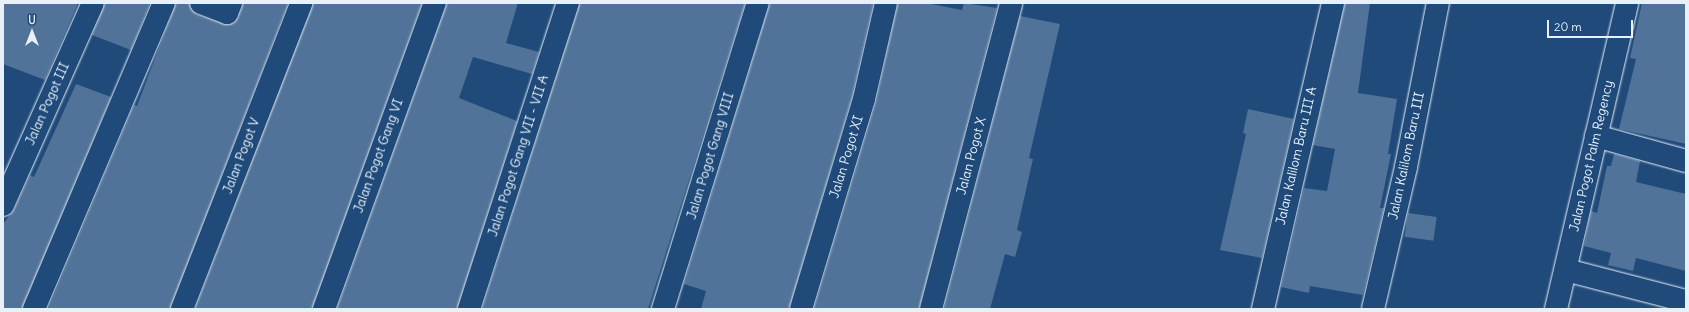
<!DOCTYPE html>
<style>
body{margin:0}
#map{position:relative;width:1689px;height:312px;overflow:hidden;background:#1f4a7a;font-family:Delius,sans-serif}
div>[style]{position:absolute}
.building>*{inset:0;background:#517399;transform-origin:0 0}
.roads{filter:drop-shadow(0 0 1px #e8f1f8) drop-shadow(0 0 1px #e8f1f8)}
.minor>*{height:22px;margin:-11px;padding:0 11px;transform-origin:11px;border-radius:11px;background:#1f4a7a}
span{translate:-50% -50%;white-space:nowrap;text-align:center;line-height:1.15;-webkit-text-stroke:3px #1f4a7a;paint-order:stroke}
.street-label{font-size:13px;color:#e8f1f8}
.frame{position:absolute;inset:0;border:4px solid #e8f1f8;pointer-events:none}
.north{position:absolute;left:12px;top:12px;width:40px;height:40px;-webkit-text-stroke:3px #1f4a7a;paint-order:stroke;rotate:0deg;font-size:11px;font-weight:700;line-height:16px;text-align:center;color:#e8f1f8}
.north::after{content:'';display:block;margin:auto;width:14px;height:18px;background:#e8f1f8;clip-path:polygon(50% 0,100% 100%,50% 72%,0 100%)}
.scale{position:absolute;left:1547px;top:20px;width:86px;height:18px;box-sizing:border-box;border:2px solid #e8f1f8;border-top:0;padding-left:5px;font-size:12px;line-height:14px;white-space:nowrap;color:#e8f1f8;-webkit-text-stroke:3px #1f4a7a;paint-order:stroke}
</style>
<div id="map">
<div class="building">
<div style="clip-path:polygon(3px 3px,78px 3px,45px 80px,3px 64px)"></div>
<div style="clip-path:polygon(105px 3px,150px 3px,131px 50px,92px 35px)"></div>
<div style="clip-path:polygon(176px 3px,189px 3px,196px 14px,228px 25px,238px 18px,243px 3px,288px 3px,170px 309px,48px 309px,134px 105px,137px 106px)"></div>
<div style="clip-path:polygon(313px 3px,422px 3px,312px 309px,195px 309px)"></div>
<div style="clip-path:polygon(447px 3px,518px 3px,506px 43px,539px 52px,532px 74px,473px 57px,459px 98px,517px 121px,457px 309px,337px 309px)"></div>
<div style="clip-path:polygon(580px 3px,745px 3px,648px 309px,482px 309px)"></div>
<div style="clip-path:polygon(770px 3px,873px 3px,852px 96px,789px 309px,701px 309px,706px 291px,684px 284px)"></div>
<div style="clip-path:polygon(898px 3px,926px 3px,962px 10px,964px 3px,997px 8px,919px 309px,814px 309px,876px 103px)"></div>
<div style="clip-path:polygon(1345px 3px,1370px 3px,1358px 93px,1397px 99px,1388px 154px,1391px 154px,1380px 208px,1384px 208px,1363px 295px,1310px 286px,1309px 293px,1281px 287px,1304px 188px,1327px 191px,1335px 149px,1313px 145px)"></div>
<div style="clip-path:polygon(1642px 3px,1686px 3px,1686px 144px,1619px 129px,1636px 59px,1630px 58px)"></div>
<div style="clip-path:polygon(1020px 16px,1060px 24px,1029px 158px,1033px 159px,1017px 230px,1022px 232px,1015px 257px,1005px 254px,990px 309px,944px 309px)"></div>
<div style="clip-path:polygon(76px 84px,111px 97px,22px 309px,3px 309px,3px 224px,14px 210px,30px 175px,34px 177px)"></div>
<div style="clip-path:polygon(1248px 109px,1294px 119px,1262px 258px,1220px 250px,1246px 134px,1243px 133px)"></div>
<div style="clip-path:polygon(1614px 154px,1640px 161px,1636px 182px,1686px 194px,1686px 271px,1636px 258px,1633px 271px,1608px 265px,1611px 253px,1584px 246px,1591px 211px,1597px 213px,1607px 166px,1611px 166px)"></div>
<div style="left:1408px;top:213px;width:29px;height:24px;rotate:8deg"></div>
</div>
<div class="roads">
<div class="minor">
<div style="left:201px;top:3px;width:28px;rotate:21deg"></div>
<div style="left:227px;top:13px;width:11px;rotate:-68deg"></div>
<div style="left:1596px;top:136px;width:93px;rotate:15.5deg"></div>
<div style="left:3px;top:205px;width:221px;rotate:-66deg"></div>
<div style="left:1566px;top:270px;width:124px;rotate:14.5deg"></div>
<div style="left:34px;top:309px;width:332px;rotate:-67deg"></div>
<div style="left:182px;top:309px;width:328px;rotate:-68.7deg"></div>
<div style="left:324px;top:309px;width:326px;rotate:-70.1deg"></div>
<div style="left:469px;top:309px;width:322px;rotate:-72.1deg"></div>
<div style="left:663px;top:309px;width:320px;rotate:-72.8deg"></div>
<div style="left:801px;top:309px;width:219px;rotate:-73.3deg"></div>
<div style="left:864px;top:99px;width:98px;rotate:-77.1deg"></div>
<div style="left:931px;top:309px;width:316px;rotate:-75.3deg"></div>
<div style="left:1263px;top:309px;width:314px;rotate:-77.1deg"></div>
<div style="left:1373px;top:309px;width:146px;rotate:-76.9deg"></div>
<div style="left:1406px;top:167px;width:167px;rotate:-79deg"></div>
<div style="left:1556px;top:309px;width:314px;rotate:-76.9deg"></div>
</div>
</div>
<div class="street-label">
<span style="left:48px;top:104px;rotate:-66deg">Jalan Pogot III</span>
<span style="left:242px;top:156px;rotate:-69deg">Jalan Pogot V</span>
<span style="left:379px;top:156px;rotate:-70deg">Jalan Pogot Gang VI</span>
<span style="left:519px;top:156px;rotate:-72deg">Jalan Pogot Gang VII - VII A</span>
<span style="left:711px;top:156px;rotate:-73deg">Jalan Pogot Gang VIII</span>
<span style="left:972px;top:156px;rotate:-75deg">Jalan Pogot X</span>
<span style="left:1297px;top:156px;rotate:-77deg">Jalan Kalilom Baru III A</span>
<span style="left:1407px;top:156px;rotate:-78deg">Jalan Kalilom Baru III</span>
<span style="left:1592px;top:156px;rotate:-77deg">Jalan Pogot Palm Regency</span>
<span style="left:847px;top:157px;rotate:-73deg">Jalan Pogot XI</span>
</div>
<div class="frame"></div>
<div class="north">U</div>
<div class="scale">20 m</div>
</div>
